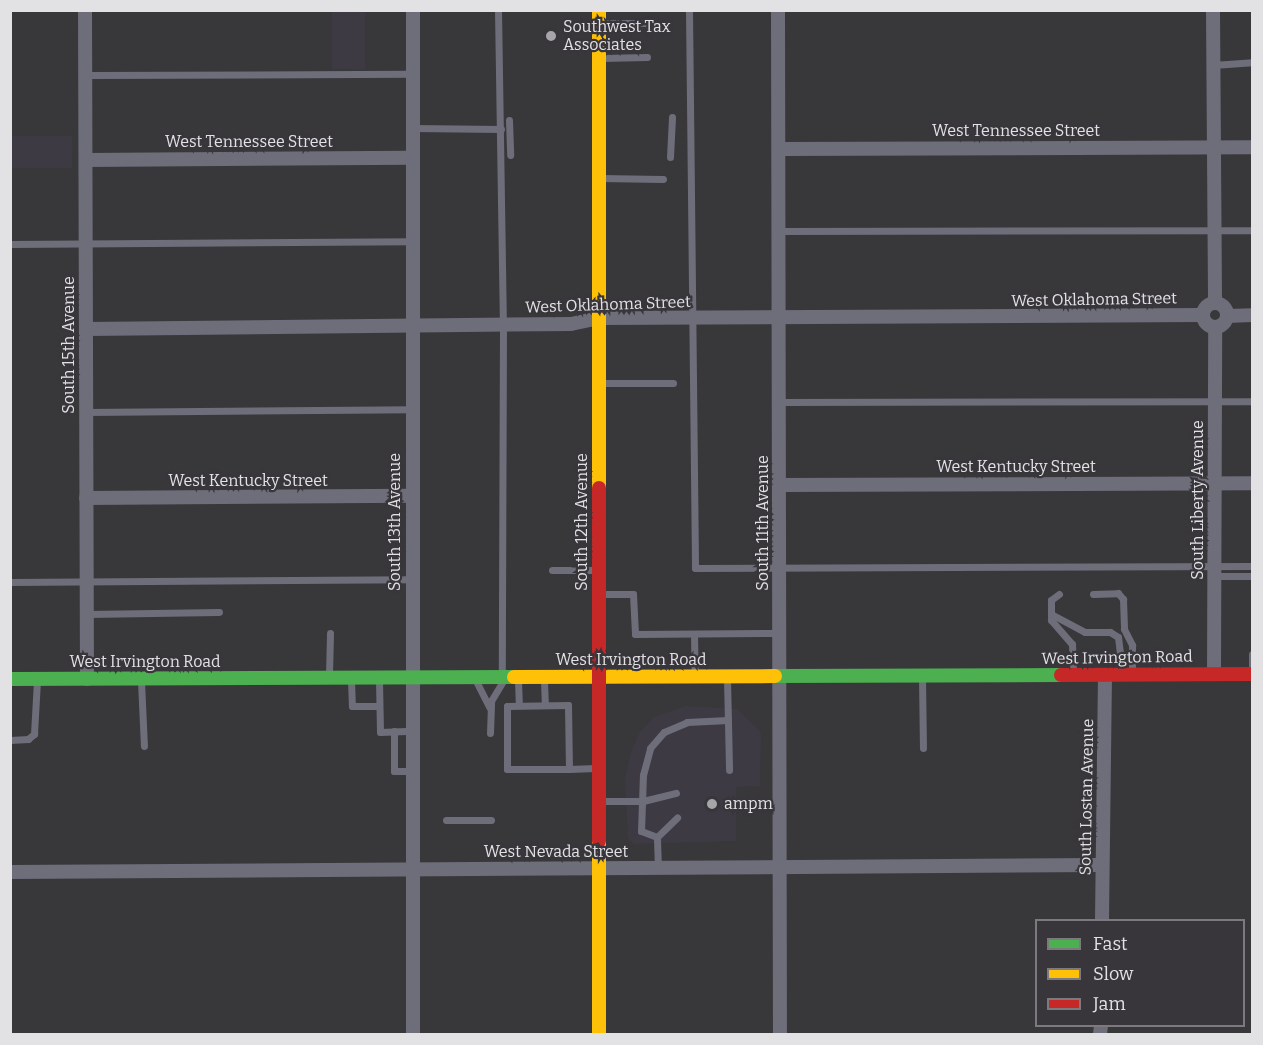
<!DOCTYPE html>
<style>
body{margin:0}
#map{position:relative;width:1263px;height:1045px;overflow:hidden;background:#38373a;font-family:Bitter,serif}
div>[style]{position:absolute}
.built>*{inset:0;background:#3d3a44;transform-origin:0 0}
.lane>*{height:7px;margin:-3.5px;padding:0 3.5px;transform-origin:3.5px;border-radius:3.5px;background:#6e6e7b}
.street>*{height:14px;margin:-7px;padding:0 7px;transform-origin:7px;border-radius:7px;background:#6e6e7b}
.street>.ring{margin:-7px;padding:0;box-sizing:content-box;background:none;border:14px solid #6e6e7b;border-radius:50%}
.fast>*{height:14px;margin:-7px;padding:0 7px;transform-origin:7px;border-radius:7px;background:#4caf50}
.slow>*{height:14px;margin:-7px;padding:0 7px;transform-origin:7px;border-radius:7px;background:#ffc107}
.jam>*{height:14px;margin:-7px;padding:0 7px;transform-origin:7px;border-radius:7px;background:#c62828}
.dots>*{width:16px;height:16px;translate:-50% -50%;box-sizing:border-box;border:3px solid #38363b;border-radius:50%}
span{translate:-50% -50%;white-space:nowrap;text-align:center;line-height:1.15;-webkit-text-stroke:4.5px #38363b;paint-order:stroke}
.poi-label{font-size:16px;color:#e2e1e4}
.left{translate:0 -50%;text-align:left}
.street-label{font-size:16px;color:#e2e1e4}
.frame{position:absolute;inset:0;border:12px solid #e2e1e4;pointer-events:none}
.legend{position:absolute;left:1035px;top:919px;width:210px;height:108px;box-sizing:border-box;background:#38363b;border:2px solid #7c7a7f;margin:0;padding:8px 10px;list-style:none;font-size:18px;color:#e2e1e4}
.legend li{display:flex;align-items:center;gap:12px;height:30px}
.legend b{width:30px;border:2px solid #7c7a7f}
</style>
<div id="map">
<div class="built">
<div style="left:332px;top:11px;width:33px;height:58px"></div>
<div style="left:72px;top:136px;width:32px;height:61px;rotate:90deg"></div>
<div style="clip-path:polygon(686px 706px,737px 709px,761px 732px,760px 786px,736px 787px,736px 841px,634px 844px,628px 838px,625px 780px,630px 756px,639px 733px,654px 717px)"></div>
</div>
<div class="lane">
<div style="left:498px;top:10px;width:315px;rotate:89.1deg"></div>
<div style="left:503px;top:325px;width:349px;rotate:90.2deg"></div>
<div style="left:689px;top:10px;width:558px;rotate:89.38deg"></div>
<div style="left:695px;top:568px;width:557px;rotate:-0.21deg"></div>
<div style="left:599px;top:23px;width:49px"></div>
<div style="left:602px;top:58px;width:45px;rotate:-1.3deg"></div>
<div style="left:1213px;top:65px;width:39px;rotate:-4deg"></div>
<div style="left:86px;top:75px;width:326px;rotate:-0.2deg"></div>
<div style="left:509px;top:120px;width:35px;rotate:88deg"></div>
<div style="left:412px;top:128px;width:89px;rotate:0.6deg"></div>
<div style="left:670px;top:157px;width:40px;rotate:-87.1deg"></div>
<div style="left:600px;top:178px;width:63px;rotate:0.9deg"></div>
<div style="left:779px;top:231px;width:473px;rotate:-0.1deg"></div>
<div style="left:10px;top:244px;width:403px;rotate:-0.4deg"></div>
<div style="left:601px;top:383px;width:72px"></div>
<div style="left:779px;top:402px;width:473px;rotate:-0.1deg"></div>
<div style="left:86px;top:412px;width:327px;rotate:-0.5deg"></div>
<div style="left:552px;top:570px;width:45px"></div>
<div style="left:1215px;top:576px;width:37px"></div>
<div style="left:10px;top:582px;width:401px;rotate:-0.4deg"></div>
<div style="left:601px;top:594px;width:32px"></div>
<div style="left:633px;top:594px;width:40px;rotate:87.1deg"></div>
<div style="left:635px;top:634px;width:145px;rotate:-0.4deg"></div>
<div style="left:1059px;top:594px;width:10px;rotate:143deg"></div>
<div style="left:1051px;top:600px;width:20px;rotate:90deg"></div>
<div style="left:1051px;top:620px;width:32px;rotate:49deg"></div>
<div style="left:1072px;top:644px;width:28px;rotate:88deg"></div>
<div style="left:1093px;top:594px;width:25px;rotate:-2deg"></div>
<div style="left:1118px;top:593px;width:8px;rotate:50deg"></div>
<div style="left:1123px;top:599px;width:30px;rotate:88deg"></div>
<div style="left:1124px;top:629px;width:18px;rotate:63deg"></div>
<div style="left:1132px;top:645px;width:27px;rotate:90deg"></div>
<div style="left:87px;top:614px;width:132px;rotate:-0.9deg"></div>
<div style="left:1051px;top:614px;width:38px;rotate:28deg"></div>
<div style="left:1085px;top:632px;width:25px"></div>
<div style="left:1110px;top:632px;width:9px;rotate:32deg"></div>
<div style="left:1118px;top:637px;width:35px;rotate:83deg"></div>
<div style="left:694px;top:634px;width:39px;rotate:89deg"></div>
<div style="left:1252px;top:671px;width:17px;rotate:-90deg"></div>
<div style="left:329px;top:675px;width:42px;rotate:-88.6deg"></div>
<div style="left:922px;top:678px;width:70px;rotate:89.2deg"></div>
<div style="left:727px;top:679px;width:91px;rotate:88.7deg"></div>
<div style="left:351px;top:680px;width:26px;rotate:88deg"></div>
<div style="left:352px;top:706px;width:27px"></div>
<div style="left:379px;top:680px;width:52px;rotate:88.9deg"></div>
<div style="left:380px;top:732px;width:33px;rotate:-2deg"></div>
<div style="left:518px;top:680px;width:25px;rotate:88deg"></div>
<div style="left:544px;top:680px;width:25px;rotate:88deg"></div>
<div style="left:141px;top:681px;width:65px;rotate:87.4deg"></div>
<div style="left:476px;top:681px;width:30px;rotate:63deg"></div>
<div style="left:394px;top:731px;width:40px;rotate:90deg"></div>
<div style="left:394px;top:771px;width:20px"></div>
<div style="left:490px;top:733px;width:32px;rotate:-88deg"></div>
<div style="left:491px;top:701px;width:26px;rotate:-59deg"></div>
<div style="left:10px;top:740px;width:18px;rotate:-3deg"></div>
<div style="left:28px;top:739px;width:8px;rotate:-40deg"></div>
<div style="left:34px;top:734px;width:53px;rotate:-86.8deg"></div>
<div style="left:569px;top:769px;width:64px;rotate:-90.9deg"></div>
<div style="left:568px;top:705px;width:61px;rotate:179.1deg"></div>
<div style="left:507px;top:706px;width:63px;rotate:90deg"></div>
<div style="left:507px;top:769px;width:62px"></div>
<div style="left:569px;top:769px;width:27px;rotate:-2deg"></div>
<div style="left:602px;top:801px;width:41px"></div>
<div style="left:643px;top:801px;width:34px;rotate:-14deg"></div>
<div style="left:446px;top:820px;width:45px"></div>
<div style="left:657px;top:837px;width:17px;rotate:-159deg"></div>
<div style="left:641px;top:831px;width:56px;rotate:-88deg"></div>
<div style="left:643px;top:775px;width:28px;rotate:-75deg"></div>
<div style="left:650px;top:748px;width:21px;rotate:-49deg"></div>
<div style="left:664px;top:732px;width:25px;rotate:-23deg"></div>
<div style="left:687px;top:722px;width:41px;rotate:-2.8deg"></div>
<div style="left:658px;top:868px;width:31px;rotate:-92deg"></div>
<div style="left:657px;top:837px;width:28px;rotate:-44deg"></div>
</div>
<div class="street">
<div style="left:85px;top:10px;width:669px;rotate:89.83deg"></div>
<div style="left:778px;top:10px;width:1024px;rotate:89.89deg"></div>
<div style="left:1213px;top:10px;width:292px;rotate:89.6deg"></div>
<div style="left:779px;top:149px;width:473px;rotate:-0.2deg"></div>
<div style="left:86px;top:160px;width:325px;rotate:-0.4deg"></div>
<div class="ring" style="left:1203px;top:303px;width:10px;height:10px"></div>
<div style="left:1227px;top:316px;width:25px;rotate:-2deg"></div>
<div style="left:86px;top:329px;width:485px;rotate:-0.6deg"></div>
<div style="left:571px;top:324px;width:29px;rotate:-12deg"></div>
<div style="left:599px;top:318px;width:603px;rotate:-0.29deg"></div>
<div style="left:779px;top:485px;width:473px;rotate:-0.2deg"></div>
<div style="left:86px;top:498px;width:325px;rotate:-0.4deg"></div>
<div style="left:1214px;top:674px;width:347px;rotate:-89.8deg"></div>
<div style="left:10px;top:872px;width:1092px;rotate:-0.37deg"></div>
<div style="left:1102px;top:920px;width:245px;rotate:-89.3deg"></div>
<div style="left:413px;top:1034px;width:1024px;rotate:-90deg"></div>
<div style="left:1100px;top:1034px;width:8px;rotate:-83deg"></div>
</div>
<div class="fast">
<div style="left:775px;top:676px;width:286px;rotate:-0.2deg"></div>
<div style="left:10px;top:679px;width:504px;rotate:-0.23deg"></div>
</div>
<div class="slow">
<div style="left:599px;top:10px;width:478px;rotate:90deg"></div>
<div style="left:514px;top:677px;width:261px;rotate:-0.2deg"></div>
<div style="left:599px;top:841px;width:193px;rotate:90deg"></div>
</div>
<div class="jam">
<div style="left:599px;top:488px;width:353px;rotate:90deg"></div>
<div style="left:1061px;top:675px;width:191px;rotate:-0.3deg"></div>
</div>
<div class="dots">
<div style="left:551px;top:36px;background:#a6a6a8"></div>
<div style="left:712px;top:804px;background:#a6a6a8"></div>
</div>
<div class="poi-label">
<span class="left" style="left:563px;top:36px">Southwest Tax<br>Associates</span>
<span class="left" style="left:724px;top:804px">ampm</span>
</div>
<div class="street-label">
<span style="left:1016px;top:131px">West Tennessee Street</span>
<span style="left:249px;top:142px">West Tennessee Street</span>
<span style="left:1094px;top:300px;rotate:-1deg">West Oklahoma Street</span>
<span style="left:608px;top:305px;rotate:-2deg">West Oklahoma Street</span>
<span style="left:69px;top:345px;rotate:-90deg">South 15th Avenue</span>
<span style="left:1016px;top:467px">West Kentucky Street</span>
<span style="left:248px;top:481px">West Kentucky Street</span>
<span style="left:1198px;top:500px;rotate:-90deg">South Liberty Avenue</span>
<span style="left:395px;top:522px;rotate:-90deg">South 13th Avenue</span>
<span style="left:582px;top:522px;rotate:-90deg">South 12th Avenue</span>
<span style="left:763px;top:523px;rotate:-90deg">South 11th Avenue</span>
<span style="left:1117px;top:658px;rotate:-1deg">West Irvington Road</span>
<span style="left:631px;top:660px">West Irvington Road</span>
<span style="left:145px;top:662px">West Irvington Road</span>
<span style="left:1087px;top:797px;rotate:-89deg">South Lostan Avenue</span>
<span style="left:556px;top:852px">West Nevada Street</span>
</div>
<div class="frame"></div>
<ul class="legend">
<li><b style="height:8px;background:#4caf50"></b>Fast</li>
<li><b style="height:8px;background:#ffc107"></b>Slow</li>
<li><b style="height:8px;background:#c62828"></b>Jam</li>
</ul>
</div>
